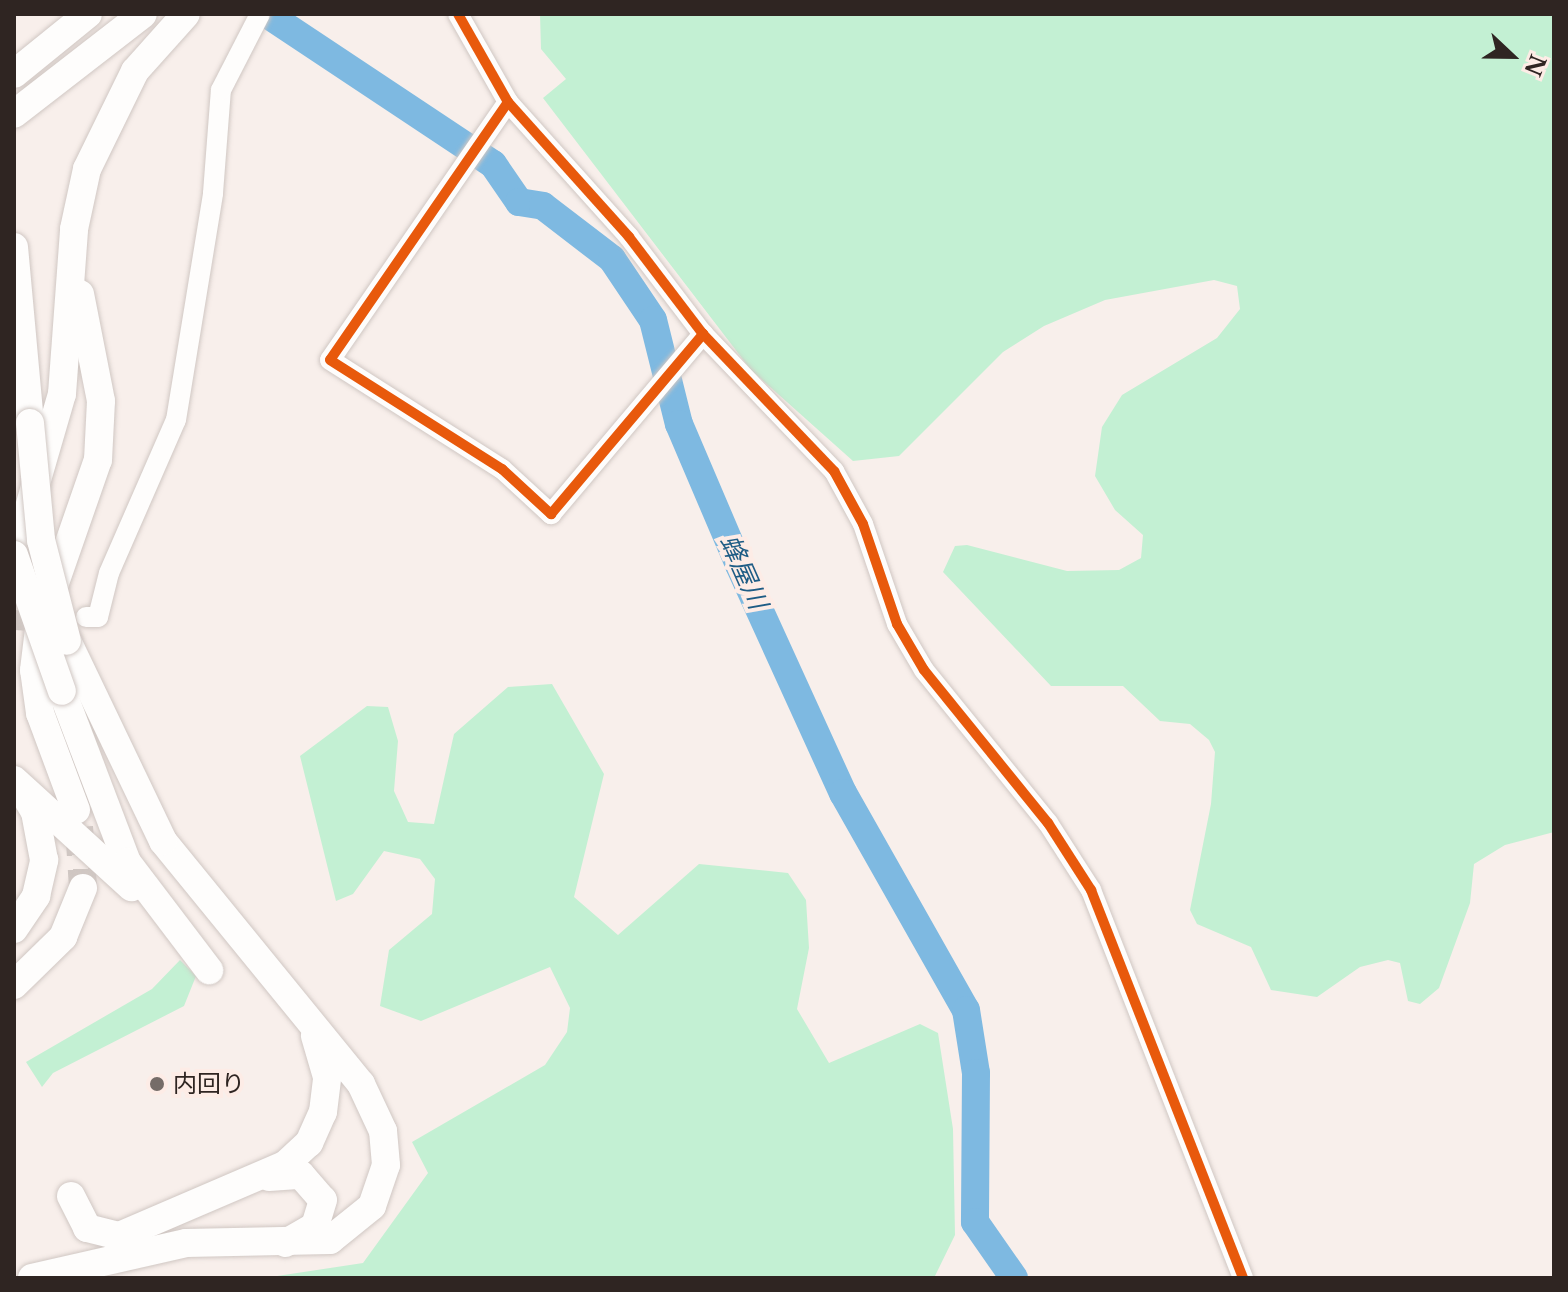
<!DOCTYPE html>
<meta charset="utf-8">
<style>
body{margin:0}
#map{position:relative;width:1568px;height:1292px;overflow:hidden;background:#f8efeb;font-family:"Libre Baskerville","Noto Sans JP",serif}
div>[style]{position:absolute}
.green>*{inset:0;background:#c3f0d3}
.river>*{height:28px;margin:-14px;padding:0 14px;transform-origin:14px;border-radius:14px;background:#7eb9e1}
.minor-tunnel>*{height:20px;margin-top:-10px;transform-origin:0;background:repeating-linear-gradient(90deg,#d0c7c3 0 20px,transparent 0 30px)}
.highway-tunnel>*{height:28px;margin-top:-14px;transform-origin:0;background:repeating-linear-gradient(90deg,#d0c7c3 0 28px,transparent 0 42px)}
.roads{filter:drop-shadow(0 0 2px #d0c7c3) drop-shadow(0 0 2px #d0c7c3)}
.minor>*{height:20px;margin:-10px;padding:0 10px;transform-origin:10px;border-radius:10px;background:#fefdfc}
.highway>*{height:28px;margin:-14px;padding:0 14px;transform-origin:14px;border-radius:14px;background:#fefdfc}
.bridges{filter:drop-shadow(0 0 2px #d0c7c3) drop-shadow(0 0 2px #d0c7c3)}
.highway-bridge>*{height:28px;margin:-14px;padding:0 14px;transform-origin:14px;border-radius:14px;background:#fefdfc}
.cycleway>*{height:10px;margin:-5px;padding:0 5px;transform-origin:5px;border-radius:5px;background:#e8590c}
.dots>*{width:22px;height:22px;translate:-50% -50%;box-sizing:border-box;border:4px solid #fdece6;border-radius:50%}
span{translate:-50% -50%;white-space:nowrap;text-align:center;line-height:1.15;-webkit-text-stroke:8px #fdece6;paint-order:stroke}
.poi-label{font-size:24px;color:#2f2522}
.left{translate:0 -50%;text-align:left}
.water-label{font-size:26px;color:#1e5c85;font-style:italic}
.frame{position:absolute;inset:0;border:16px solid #2f2522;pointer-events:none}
.north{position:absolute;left:1472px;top:16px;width:80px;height:80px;-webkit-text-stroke:6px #fdece6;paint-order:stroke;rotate:112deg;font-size:22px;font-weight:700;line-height:32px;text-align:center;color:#2f2522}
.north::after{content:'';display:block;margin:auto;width:28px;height:36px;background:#2f2522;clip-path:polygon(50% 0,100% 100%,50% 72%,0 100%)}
</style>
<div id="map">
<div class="green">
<div style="clip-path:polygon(540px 14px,1554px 14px,1554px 832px,1505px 845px,1474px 864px,1470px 903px,1439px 988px,1420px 1004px,1408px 1001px,1400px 963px,1388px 960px,1360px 967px,1317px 997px,1271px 990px,1251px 947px,1197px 924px,1190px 910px,1211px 804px,1215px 752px,1209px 740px,1190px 724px,1160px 721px,1123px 686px,1051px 686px,943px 572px,955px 546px,967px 545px,1067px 571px,1119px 570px,1141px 558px,1143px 535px,1115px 510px,1095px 476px,1102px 427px,1122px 395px,1217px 338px,1240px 309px,1237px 286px,1214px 280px,1105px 300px,1044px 326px,1003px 352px,899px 456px,853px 461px,751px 370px,543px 98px,566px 79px,541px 49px)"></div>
<div style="clip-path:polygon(552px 684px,604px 774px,574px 897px,618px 935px,699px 864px,788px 873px,806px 900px,809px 948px,797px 1009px,829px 1063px,920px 1024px,938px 1033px,953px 1129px,955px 1235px,934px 1278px,264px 1278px,363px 1263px,428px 1173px,412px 1142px,545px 1065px,567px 1032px,570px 1008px,550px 967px,421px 1021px,380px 1006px,389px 950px,432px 914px,435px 879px,420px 859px,384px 851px,353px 894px,336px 901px,300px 756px,367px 706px,388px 707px,398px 741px,394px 791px,408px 822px,434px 824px,454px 734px,508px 687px)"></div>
<div style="clip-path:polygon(180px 960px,196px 976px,184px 1006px,53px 1073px,42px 1087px,26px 1062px,152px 989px)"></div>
</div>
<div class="river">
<div style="left:267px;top:14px;width:271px;rotate:33.6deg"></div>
<div style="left:493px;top:164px;width:46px;rotate:55.6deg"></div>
<div style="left:519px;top:202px;width:24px;rotate:9deg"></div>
<div style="left:543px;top:206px;width:87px;rotate:37.5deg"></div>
<div style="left:612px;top:259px;width:73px;rotate:56.1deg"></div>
<div style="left:653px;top:320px;width:107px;rotate:76deg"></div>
<div style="left:679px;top:424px;width:153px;rotate:66.9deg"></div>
<div style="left:739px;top:565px;width:251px;rotate:65.5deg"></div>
<div style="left:843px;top:793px;width:249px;rotate:60.5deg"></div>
<div style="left:966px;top:1010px;width:64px;rotate:81deg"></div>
<div style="left:976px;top:1073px;width:149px;rotate:90.4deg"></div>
<div style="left:975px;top:1222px;width:68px;rotate:55.1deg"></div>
</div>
<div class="minor-tunnel">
<div style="left:14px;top:620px;width:33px;rotate:3deg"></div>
</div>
<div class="highway-tunnel">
<div style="left:79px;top:827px;width:61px;rotate:86.2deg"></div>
</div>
<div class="roads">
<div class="minor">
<div style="left:458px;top:14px;width:101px;rotate:60.4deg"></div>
<div style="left:508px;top:102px;width:181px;rotate:48.1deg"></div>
<div style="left:629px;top:237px;width:122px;rotate:52.7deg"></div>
<div style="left:703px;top:334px;width:190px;rotate:46.3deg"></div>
<div style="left:834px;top:471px;width:60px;rotate:61.3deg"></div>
<div style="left:863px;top:524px;width:106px;rotate:71.2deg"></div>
<div style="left:897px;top:624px;width:53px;rotate:59.6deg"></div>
<div style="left:924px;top:670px;width:197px;rotate:51deg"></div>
<div style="left:1048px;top:823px;width:80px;rotate:57.3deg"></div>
<div style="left:1091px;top:890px;width:417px;rotate:68.6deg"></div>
<div style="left:508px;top:102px;width:313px;rotate:124.6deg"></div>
<div style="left:330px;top:360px;width:204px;rotate:32.4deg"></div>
<div style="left:502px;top:469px;width:67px;rotate:42.6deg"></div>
<div style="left:551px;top:514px;width:236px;rotate:-49.8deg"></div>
<div style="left:86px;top:617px;width:12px"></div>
<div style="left:98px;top:617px;width:45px;rotate:-76deg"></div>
<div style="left:109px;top:573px;width:167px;rotate:-66.4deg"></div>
<div style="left:176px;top:420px;width:230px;rotate:-80.7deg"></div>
<div style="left:213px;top:193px;width:103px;rotate:-85.6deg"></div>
<div style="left:221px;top:90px;width:85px;rotate:-62.8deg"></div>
</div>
<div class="highway">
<div style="left:14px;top:74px;width:95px;rotate:-39deg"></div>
<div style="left:14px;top:114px;width:163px;rotate:-37.8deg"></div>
<div style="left:14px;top:247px;width:177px;rotate:84.8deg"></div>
<div style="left:14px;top:559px;width:172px;rotate:-73.8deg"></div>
<div style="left:62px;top:394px;width:165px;rotate:-85.8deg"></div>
<div style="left:74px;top:229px;width:61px;rotate:-77.8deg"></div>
<div style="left:87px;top:169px;width:109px;rotate:-63.9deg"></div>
<div style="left:135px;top:71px;width:76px;rotate:-48.2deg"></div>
<div style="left:62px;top:691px;width:183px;rotate:69.2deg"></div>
<div style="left:127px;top:862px;width:136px;rotate:52.8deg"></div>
<div style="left:14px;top:780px;width:159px;rotate:42.4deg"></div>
<div style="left:76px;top:810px;width:103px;rotate:-110.4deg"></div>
<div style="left:40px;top:713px;width:43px;rotate:-97.9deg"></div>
<div style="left:34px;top:670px;width:41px;rotate:-83deg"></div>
<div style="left:39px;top:629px;width:179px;rotate:-70.8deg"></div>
<div style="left:98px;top:460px;width:59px;rotate:-87.1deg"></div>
<div style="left:101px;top:401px;width:109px;rotate:-101.1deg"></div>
<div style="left:14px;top:929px;width:40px;rotate:-56deg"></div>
<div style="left:36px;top:896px;width:37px;rotate:-77deg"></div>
<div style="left:44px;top:860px;width:49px;rotate:-100.6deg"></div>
<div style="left:35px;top:812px;width:26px;rotate:-121deg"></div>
<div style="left:14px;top:985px;width:69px;rotate:-44.4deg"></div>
<div style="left:63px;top:937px;width:53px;rotate:-67.8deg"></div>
<div style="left:269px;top:1177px;width:32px;rotate:-4deg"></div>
<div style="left:301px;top:1175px;width:33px;rotate:49deg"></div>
<div style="left:323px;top:1200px;width:27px;rotate:107deg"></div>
<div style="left:315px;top:1226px;width:34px;rotate:150deg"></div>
<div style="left:71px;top:1196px;width:36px;rotate:63deg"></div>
<div style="left:87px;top:1228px;width:33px;rotate:14deg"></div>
<div style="left:119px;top:1236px;width:181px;rotate:-23.2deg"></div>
<div style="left:285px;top:1165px;width:33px;rotate:-43deg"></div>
<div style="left:309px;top:1143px;width:34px;rotate:-66deg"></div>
<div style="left:323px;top:1112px;width:35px;rotate:-83deg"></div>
<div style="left:327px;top:1077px;width:43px;rotate:-106.3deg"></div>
<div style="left:32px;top:1278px;width:158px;rotate:-12.8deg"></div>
<div style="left:186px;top:1243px;width:144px;rotate:-1.2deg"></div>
<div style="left:330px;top:1240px;width:54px;rotate:-39deg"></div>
<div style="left:372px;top:1206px;width:43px;rotate:-71.1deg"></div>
<div style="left:386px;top:1165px;width:34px;rotate:-95deg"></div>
<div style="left:383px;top:1131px;width:52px;rotate:-115.1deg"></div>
<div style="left:361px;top:1084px;width:313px;rotate:-129.2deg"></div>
<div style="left:163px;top:841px;width:222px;rotate:-115.6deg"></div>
</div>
</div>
<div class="bridges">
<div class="highway-bridge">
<div style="left:30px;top:423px;width:118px;rotate:84.6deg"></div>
<div style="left:41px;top:540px;width:104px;rotate:75.6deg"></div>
<div style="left:14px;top:555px;width:144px;rotate:70.6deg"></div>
</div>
</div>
<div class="cycleway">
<div style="left:458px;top:14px;width:101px;rotate:60.4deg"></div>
<div style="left:508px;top:102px;width:181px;rotate:48.1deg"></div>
<div style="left:629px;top:237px;width:122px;rotate:52.7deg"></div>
<div style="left:703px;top:334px;width:190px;rotate:46.3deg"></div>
<div style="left:834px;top:471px;width:60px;rotate:61.3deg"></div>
<div style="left:863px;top:524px;width:106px;rotate:71.2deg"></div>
<div style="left:897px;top:624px;width:53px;rotate:59.6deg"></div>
<div style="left:924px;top:670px;width:197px;rotate:51deg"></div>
<div style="left:1048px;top:823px;width:80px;rotate:57.3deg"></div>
<div style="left:1091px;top:890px;width:417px;rotate:68.6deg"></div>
<div style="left:508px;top:102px;width:313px;rotate:124.6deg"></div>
<div style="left:330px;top:360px;width:204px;rotate:32.4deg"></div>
<div style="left:502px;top:469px;width:67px;rotate:42.6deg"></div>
<div style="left:551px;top:514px;width:236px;rotate:-49.8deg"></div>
</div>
<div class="dots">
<div style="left:157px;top:1084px;background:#756c68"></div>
</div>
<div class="poi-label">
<span class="left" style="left:173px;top:1084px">内回り</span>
</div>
<div class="water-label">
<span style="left:743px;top:572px;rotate:66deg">蜂屋川</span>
</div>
<div class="frame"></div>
<div class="north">N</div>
</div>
